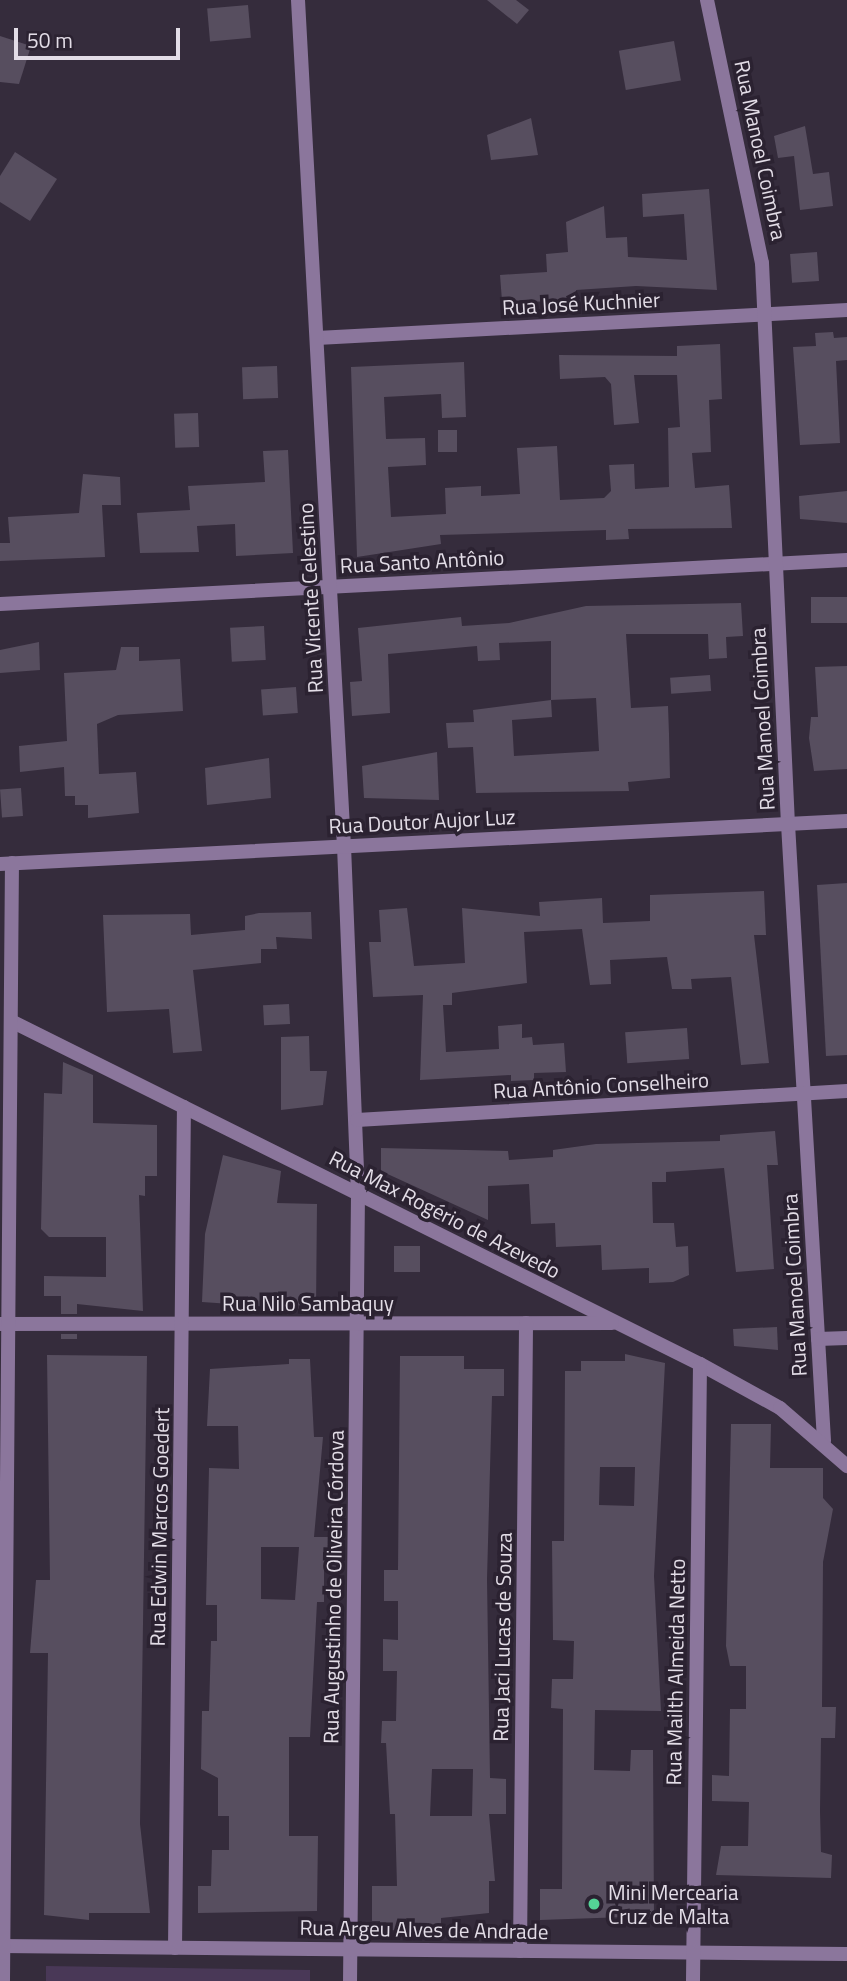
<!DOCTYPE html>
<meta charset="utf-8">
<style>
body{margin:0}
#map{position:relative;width:847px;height:1981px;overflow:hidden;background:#352c3c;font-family:"Titillium Web",sans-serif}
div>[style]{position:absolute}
.green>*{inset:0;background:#493857}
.building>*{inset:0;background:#574e5f;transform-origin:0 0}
.minor>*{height:14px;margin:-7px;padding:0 7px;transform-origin:7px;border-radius:7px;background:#8b769c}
.tertiary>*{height:14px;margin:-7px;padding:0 7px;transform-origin:7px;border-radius:7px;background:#8b769c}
.dots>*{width:19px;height:19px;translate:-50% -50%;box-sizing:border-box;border:4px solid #2b2231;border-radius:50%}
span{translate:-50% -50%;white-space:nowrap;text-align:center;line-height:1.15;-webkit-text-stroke:7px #2b2231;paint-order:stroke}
.street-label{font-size:21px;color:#e3dde7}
.poi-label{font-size:21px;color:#e3dde7}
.left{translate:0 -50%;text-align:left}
.scale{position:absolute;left:14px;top:28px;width:166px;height:32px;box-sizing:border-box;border:4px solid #e3dde7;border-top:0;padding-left:9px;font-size:21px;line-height:24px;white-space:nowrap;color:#e3dde7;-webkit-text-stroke:5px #2b2231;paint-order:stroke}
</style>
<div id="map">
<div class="green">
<div style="clip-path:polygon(46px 1966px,310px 1970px,310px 1981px,46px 1981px)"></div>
</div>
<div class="building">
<div style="clip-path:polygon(487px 0,516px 0,529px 10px,517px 24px)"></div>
<div style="left:248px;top:5px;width:33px;height:41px;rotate:85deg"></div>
<div style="clip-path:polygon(0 36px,31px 46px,19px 84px,0 82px)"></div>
<div style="left:674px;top:41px;width:40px;height:56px;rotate:80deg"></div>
<div style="clip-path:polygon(531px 118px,538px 155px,491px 160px,487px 135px)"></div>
<div style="clip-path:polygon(805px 126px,813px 174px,829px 172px,833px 206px,800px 210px,794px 156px,778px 158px,774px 136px)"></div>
<div style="clip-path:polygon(15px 152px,57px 179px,30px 221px,0 202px,0 176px)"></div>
<div style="clip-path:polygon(709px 189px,717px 290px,636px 286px,576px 290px,577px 298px,566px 302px,502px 301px,500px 275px,547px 272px,546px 254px,568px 252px,566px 222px,604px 206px,606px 238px,627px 237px,628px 257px,687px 260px,684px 214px,643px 217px,642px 194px)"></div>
<div style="left:817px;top:252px;width:29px;height:27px;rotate:86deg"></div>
<div style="clip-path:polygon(833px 332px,834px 338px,847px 337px,847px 360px,836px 361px,840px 443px,800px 445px,793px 347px,816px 346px,815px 333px)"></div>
<div style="clip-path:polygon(720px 344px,722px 399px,709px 400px,711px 452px,692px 453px,695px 488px,729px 485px,732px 528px,628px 529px,629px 539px,606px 540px,606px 530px,440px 535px,441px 544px,357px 557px,351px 367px,464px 362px,466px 417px,442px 418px,441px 394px,384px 397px,386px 439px,425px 438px,426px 465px,388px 467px,391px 517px,446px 514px,445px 488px,481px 486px,481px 496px,520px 494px,517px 448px,557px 446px,560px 500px,604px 498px,611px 491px,609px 465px,634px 464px,635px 489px,669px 487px,668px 428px,680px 427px,677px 375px,634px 375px,639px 423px,614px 425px,611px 384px,605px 377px,560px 379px,559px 355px,677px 356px,677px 346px)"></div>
<div style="left:277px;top:366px;width:32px;height:35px;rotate:88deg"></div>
<div style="left:198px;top:413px;width:34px;height:24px;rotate:88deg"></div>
<div style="left:438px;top:430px;width:19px;height:22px"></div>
<div style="clip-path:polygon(288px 450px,293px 553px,236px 556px,235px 524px,197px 526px,199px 552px,140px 553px,137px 513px,190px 510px,188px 486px,265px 482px,263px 451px)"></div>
<div style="clip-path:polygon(83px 474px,120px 477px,121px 505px,102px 505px,105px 557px,0 561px,0 543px,10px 543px,8px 517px,79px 513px)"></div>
<div style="clip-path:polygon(847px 491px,847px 523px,800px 519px,799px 496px)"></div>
<div style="left:847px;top:597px;width:26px;height:36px;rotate:90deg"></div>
<div style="clip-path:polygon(evenodd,741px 603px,743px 636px,726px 637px,727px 658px,709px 659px,708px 634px,626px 634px,631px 708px,668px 706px,669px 734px,670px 778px,628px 782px,629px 791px,476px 793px,473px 747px,448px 748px,446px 723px,474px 722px,473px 710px,551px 700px,551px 641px,499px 643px,500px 660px,478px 661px,477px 646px,388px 654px,390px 713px,352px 716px,350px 682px,362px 681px,358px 628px,461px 617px,462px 626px,509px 623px,586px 606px,741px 603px,596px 698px,599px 751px,514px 756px,512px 720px,552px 717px,551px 700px,596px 698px)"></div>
<div style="left:264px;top:626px;width:34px;height:34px;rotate:87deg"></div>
<div style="clip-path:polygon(39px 642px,40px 670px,0 673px,0 650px)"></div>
<div style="clip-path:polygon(121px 647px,139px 647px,139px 661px,180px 659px,183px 711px,118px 715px,97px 724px,99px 774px,136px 772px,139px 813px,88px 818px,88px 805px,75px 805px,75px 796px,65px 796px,64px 767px,20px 772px,19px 746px,67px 741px,64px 673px,116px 670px)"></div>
<div style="clip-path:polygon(847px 666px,847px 769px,814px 771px,809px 738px,811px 717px,818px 717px,815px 667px)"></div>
<div style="left:710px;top:675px;width:16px;height:40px;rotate:86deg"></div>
<div style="left:296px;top:687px;width:26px;height:35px;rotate:86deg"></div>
<div style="clip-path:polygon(437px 752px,439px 800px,364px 798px,362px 766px)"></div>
<div style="clip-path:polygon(269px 758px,271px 798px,207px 805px,205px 768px)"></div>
<div style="left:21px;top:788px;width:28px;height:21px;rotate:86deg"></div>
<div style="clip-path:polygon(847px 883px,847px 1055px,826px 1056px,817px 885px)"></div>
<div style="clip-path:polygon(764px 891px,766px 935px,754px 935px,769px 1063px,741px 1065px,731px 977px,691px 979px,692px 989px,672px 989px,667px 957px,610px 960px,611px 984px,590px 985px,582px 929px,524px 932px,527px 983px,452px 993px,452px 1005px,443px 1005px,446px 1052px,499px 1049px,498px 1026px,522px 1024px,522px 1038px,532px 1037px,533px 1045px,564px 1043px,566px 1072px,534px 1073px,534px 1080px,511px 1081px,511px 1075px,420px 1080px,423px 995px,373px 997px,369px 942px,381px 942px,379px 910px,407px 908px,414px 966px,465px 963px,462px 908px,540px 916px,539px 902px,602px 898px,603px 923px,650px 921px,650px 895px)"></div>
<div style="clip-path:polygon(311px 912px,312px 939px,276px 937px,277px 949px,261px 949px,261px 963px,193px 970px,202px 1051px,173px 1053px,169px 1009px,107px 1012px,103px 915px,190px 914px,191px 935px,245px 930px,245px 916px,259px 913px)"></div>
<div style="left:289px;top:1004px;width:20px;height:26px;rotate:87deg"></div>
<div style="left:687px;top:1028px;width:31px;height:62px;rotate:86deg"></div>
<div style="clip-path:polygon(309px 1036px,310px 1071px,327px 1071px,323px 1105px,281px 1110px,281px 1037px)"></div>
<div style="clip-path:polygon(63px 1062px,93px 1075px,93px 1123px,157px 1125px,157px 1176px,145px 1176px,145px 1196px,139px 1195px,143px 1311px,77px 1304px,77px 1314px,61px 1314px,61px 1296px,44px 1296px,44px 1276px,106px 1277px,106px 1237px,49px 1237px,41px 1229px,44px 1093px,62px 1094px)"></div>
<div style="clip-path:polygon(775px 1131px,778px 1165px,767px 1165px,774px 1269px,736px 1272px,724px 1168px,666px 1172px,666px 1182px,652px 1182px,653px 1223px,674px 1223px,676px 1247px,688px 1246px,689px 1275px,673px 1282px,649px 1283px,649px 1268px,602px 1270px,601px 1245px,556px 1247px,555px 1223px,531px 1224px,529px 1184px,488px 1186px,488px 1220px,381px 1171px,381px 1148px,508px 1151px,509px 1160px,553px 1157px,553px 1150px,596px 1144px,720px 1141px,720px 1135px)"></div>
<div style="clip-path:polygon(223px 1155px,281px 1171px,277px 1203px,317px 1204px,316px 1310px,202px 1302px,205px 1234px)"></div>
<div style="left:394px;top:1246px;width:26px;height:26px"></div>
<div style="clip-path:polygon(777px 1327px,778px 1350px,734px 1346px,733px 1329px)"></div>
<div style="left:61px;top:1334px;width:16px;height:5px"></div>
<div style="clip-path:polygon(evenodd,625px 1354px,665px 1363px,654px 1576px,661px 1711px,595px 1710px,594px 1770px,630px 1771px,631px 1750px,653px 1750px,654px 1916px,540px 1920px,540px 1889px,562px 1889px,563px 1709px,551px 1708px,552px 1679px,573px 1679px,574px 1641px,553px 1640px,552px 1541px,564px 1541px,565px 1371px,581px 1371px,581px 1361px,625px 1361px,625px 1354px,600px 1467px,635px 1467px,634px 1506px,599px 1505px,600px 1467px)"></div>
<div style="clip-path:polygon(47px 1355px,147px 1356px,140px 1824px,150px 1913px,89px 1913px,89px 1920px,44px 1915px,48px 1653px,30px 1653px,36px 1580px,50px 1580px)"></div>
<div style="clip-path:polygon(evenodd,400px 1356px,464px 1356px,464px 1369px,504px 1369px,504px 1396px,492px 1396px,487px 1579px,490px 1778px,506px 1779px,506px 1814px,489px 1814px,495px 1881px,489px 1881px,489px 1913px,441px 1918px,441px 1931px,380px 1930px,380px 1921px,372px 1921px,372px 1886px,397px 1886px,395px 1814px,390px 1814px,386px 1743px,381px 1743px,382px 1721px,396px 1721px,397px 1671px,383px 1671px,383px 1639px,398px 1640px,398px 1601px,384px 1601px,384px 1570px,398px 1570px,400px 1356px,432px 1769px,473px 1769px,472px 1816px,430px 1816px,432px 1769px)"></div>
<div style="clip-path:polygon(evenodd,289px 1359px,310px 1359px,314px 1437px,323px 1437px,314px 1537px,336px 1537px,336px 1569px,324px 1569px,324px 1602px,317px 1602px,310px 1737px,289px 1737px,289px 1836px,318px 1836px,317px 1911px,198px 1913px,198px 1886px,211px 1886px,212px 1850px,229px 1850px,229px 1816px,218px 1816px,218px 1778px,201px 1769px,202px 1711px,209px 1711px,211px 1641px,217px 1641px,217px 1605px,206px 1605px,209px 1468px,239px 1469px,238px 1426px,207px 1426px,210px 1369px,289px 1364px,289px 1359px,261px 1547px,299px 1547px,295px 1600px,261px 1599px,261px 1547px)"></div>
<div style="clip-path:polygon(731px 1424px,771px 1424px,770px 1468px,823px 1468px,823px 1498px,833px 1509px,823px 1562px,822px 1707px,836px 1707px,835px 1738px,821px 1738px,820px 1811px,821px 1852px,832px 1855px,831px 1878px,716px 1875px,721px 1846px,748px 1846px,749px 1802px,712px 1801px,712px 1775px,729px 1776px,730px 1709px,746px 1709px,746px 1666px,730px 1666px,726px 1646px)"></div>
</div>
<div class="minor">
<div style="left:317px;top:338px;width:531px;rotate:-3.02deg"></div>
<div style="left:0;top:604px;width:848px;rotate:-2.97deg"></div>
<div style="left:788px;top:824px;width:618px;rotate:86.66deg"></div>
<div style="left:344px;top:846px;width:347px;rotate:87.7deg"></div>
<div style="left:358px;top:1193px;width:788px;rotate:90.58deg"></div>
<div style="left:11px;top:1021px;width:770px;rotate:26.47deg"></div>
<div style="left:700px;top:1364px;width:91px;rotate:28.8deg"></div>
<div style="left:780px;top:1408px;width:89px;rotate:40.9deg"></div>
<div style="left:357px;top:1120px;width:491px;rotate:-3.4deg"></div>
<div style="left:0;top:1324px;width:612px;rotate:-0.09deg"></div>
<div style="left:818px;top:1339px;width:29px;rotate:-2deg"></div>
<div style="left:0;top:1946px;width:847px;rotate:0.54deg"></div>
<div style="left:175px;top:1948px;width:841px;rotate:-89.39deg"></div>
<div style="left:520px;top:1951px;width:628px;rotate:-89.45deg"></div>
<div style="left:3px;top:1981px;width:1118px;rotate:-89.54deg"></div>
<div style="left:693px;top:1981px;width:617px;rotate:-89.35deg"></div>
</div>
<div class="tertiary">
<div style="left:298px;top:0;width:847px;rotate:86.89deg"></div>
<div style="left:707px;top:0;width:269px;rotate:78.2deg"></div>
<div style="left:762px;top:263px;width:562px;rotate:87.35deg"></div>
<div style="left:0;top:864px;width:848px;rotate:-2.91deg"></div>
</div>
<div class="dots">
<div style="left:594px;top:1904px;background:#54d396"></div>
</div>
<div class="street-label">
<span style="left:761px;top:150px;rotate:78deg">Rua Manoel Coimbra</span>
<span style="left:581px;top:303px;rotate:-3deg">Rua José Kuchnier</span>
<span style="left:422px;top:561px;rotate:-3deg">Rua Santo Antônio</span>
<span style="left:310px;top:598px;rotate:-93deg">Rua Vicente Celestino</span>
<span style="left:762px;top:719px;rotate:-93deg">Rua Manoel Coimbra</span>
<span style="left:422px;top:821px;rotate:-3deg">Rua Doutor Aujor Luz</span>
<span style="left:601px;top:1085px;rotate:-3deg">Rua Antônio Conselheiro</span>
<span style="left:445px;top:1214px;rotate:27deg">Rua Max Rogério de Azevedo</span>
<span style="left:794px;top:1285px;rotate:-93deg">Rua Manoel Coimbra</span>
<span style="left:308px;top:1303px">Rua Nilo Sambaquy</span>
<span style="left:159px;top:1527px;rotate:-89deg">Rua Edwin Marcos Goedert</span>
<span style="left:333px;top:1587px;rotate:-89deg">Rua Augustinho de Oliveira Córdova</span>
<span style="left:502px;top:1637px;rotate:-89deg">Rua Jaci Lucas de Souza</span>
<span style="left:675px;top:1672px;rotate:-89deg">Rua Mailth Almeida Netto</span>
<span style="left:424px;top:1929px;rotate:1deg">Rua Argeu Alves de Andrade</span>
</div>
<div class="poi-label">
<span class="left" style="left:608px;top:1904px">Mini Mercearia<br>Cruz de Malta</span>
</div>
<div class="scale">50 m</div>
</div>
